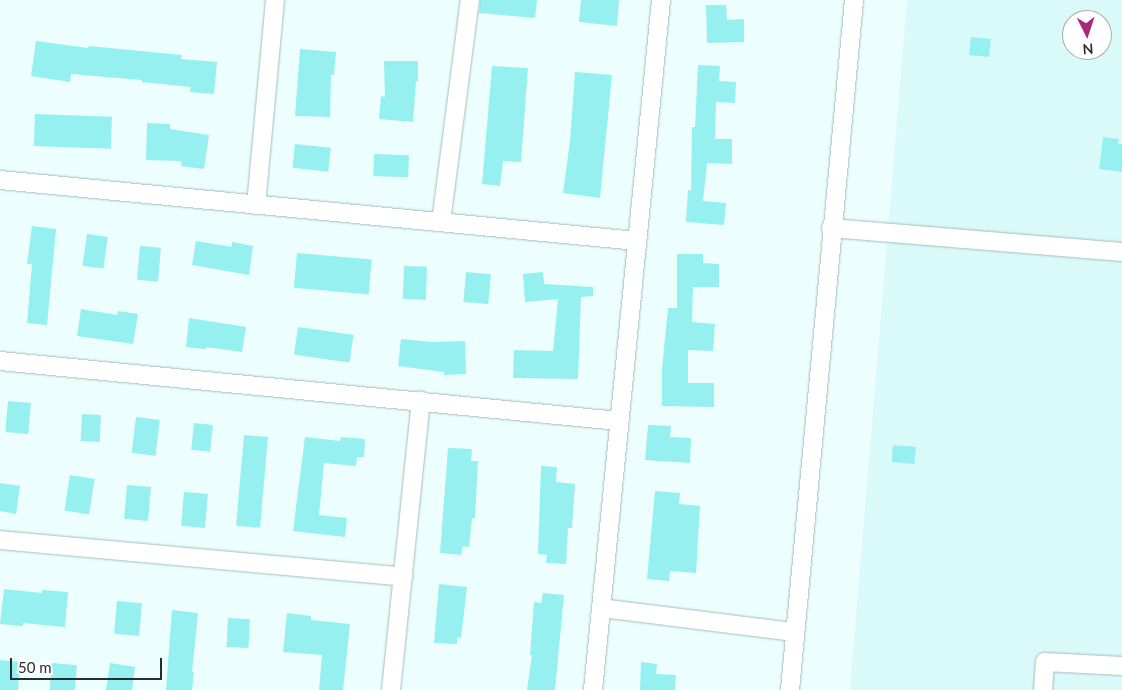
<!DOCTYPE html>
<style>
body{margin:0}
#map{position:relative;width:1122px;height:690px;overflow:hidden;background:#ecfefe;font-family:Lato,sans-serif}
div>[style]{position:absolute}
.built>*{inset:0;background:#d9faf9}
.building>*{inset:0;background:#96f0f0;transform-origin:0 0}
.roads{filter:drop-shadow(0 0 1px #a6bcbc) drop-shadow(0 0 1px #a6bcbc)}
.minor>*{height:18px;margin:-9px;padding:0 9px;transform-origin:9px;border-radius:9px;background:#fff}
span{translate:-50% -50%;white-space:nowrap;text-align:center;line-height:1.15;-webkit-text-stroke:5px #fff;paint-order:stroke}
.north{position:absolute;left:1062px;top:10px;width:50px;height:50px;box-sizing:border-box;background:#fff;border:1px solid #a8acac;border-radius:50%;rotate:176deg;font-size:14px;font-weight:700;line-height:20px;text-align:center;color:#262f2f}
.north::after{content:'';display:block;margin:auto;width:18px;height:22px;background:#a6297b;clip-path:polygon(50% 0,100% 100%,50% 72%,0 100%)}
.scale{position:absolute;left:10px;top:658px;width:152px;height:22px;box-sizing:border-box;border:2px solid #262f2f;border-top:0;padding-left:6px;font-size:15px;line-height:18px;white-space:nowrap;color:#262f2f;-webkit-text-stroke:4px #fff;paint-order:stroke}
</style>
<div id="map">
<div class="built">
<div style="clip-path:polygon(evenodd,907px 0,1122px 0,1122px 690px,850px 690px,907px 0,1072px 20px,1102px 20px,1102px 50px,1072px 50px,1072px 20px)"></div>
</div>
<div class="building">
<div style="clip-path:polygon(480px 0,537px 0,535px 18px,479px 13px)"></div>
<div style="clip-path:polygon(581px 0,619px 0,617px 26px,579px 22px)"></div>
<div style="clip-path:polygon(706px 5px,726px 5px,727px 20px,744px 19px,744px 42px,707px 43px)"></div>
<div style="left:971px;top:37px;width:20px;height:18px;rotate:6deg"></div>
<div style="clip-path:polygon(36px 41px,88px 48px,89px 46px,182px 55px,181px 59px,217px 62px,214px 94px,190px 92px,191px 87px,142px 82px,142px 80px,71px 74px,70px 82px,31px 76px)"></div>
<div style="clip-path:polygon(300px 49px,336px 52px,334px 75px,331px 75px,330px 117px,295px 116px)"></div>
<div style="clip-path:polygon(384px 61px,418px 61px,418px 81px,416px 81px,413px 122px,379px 119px,381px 96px,385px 97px)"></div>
<div style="clip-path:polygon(698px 65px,720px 66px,719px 81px,736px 82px,735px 103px,716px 102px,715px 139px,732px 139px,732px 164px,707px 163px,703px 201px,726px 203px,724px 225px,686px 222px,688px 190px,691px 191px,692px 127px,695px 127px)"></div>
<div style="clip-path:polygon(492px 66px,528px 68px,521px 162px,503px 161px,500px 186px,482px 184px)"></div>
<div style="clip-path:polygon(575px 72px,612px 75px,600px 198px,563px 193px,570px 141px)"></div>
<div style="left:35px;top:114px;width:77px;height:32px;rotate:2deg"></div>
<div style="clip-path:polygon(147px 123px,170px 124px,170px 129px,209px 135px,204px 169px,181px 166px,182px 161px,146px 160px)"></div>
<div style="clip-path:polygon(1103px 137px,1119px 139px,1118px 144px,1122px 144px,1122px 172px,1099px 169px)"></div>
<div style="left:295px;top:144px;width:36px;height:24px;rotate:6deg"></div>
<div style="left:374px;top:154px;width:35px;height:22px;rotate:2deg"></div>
<div style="clip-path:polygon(32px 226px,56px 229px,47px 325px,27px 323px,32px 264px,27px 264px)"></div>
<div style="left:87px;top:234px;width:21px;height:32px;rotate:8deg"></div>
<div style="clip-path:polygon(196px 241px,232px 247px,232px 242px,253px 246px,249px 275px,192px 265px)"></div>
<div style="left:140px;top:246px;width:21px;height:34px;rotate:5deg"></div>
<div style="left:297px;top:253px;width:75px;height:35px;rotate:5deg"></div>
<div style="clip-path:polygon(677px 254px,703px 254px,703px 263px,719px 264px,719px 287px,693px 287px,692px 322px,715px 324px,713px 351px,688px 350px,688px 383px,714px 383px,714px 407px,662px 406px,662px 369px,668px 308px,677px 308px)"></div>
<div style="left:404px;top:266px;width:23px;height:33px;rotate:2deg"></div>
<div style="left:466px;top:272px;width:25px;height:30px;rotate:5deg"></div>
<div style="clip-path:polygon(543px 272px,544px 284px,593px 287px,593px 296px,581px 297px,578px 379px,513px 378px,514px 350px,553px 351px,558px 299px,525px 302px,523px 274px)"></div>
<div style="clip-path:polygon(81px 309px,117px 315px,118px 311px,138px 314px,133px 344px,77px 336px)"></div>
<div style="clip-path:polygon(189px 318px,246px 327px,242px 352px,206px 347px,206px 349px,186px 347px)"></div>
<div style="left:298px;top:327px;width:56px;height:28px;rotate:8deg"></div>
<div style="clip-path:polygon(401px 339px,432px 342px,465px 341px,466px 374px,444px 375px,444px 372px,398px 366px)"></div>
<div style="left:8px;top:401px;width:23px;height:31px;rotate:5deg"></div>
<div style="left:82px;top:414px;width:19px;height:27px;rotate:3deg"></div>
<div style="left:136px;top:417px;width:24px;height:36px;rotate:7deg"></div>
<div style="left:194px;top:423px;width:19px;height:27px;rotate:6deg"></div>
<div style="clip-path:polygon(648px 425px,671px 426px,670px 437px,691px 438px,690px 463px,645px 460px)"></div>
<div style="left:244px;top:435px;width:24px;height:91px;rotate:5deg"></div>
<div style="clip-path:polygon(305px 437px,340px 441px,341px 437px,365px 439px,364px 457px,357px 457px,356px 466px,324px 463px,319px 515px,347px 518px,345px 537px,293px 531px)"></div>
<div style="left:893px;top:445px;width:23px;height:17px;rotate:5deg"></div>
<div style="clip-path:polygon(448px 448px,472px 449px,471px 461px,478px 461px,475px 518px,472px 518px,469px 547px,463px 546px,461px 555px,440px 553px)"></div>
<div style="clip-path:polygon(541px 466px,557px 467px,556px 482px,575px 484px,572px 528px,568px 528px,566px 564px,546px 563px,547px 555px,538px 554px)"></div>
<div style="left:70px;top:475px;width:25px;height:36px;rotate:9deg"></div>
<div style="clip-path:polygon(0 483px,20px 486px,16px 514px,0 511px)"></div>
<div style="left:127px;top:485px;width:24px;height:34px;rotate:5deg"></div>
<div style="clip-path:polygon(655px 491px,680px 493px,679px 504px,700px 506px,696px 573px,670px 571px,669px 581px,647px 579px)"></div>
<div style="left:184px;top:492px;width:24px;height:34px;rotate:5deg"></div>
<div style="clip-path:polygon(439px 584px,467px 587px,461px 638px,457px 637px,457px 644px,434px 643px)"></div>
<div style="clip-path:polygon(4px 589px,42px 593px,42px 590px,68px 592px,65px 627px,23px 623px,23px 626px,0 624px)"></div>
<div style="clip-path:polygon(543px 593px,564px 595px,555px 690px,527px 690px,532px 655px,530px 655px,534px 602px,541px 603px)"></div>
<div style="left:117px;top:601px;width:25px;height:33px;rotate:5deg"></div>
<div style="clip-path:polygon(172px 610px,198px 613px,192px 672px,194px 672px,192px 690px,166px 690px)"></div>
<div style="clip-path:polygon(287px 613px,311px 616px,311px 620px,350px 624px,343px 690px,319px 690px,322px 655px,283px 652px)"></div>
<div style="left:228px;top:618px;width:22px;height:29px;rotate:3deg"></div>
<div style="clip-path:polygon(0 660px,20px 662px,18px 690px,0 690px)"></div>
<div style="clip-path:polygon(641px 662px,657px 664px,656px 674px,676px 675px,675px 690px,640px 690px)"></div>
<div style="left:52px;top:663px;width:25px;height:27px;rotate:5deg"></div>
<div style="clip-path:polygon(110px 663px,135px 667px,132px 690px,106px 690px)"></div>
</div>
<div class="roads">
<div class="minor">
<div style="left:0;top:180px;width:640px;rotate:5.47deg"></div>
<div style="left:256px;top:205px;width:206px;rotate:-84.7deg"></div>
<div style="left:441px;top:222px;width:224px;rotate:-82.6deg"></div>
<div style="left:831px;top:228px;width:292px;rotate:4.7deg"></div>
<div style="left:0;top:361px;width:622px;rotate:5.54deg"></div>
<div style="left:0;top:540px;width:405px;rotate:5.2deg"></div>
<div style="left:601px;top:608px;width:194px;rotate:7.1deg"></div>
<div style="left:391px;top:690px;width:291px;rotate:-84.1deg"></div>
<div style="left:593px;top:690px;width:693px;rotate:-84.37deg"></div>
<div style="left:790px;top:690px;width:693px;rotate:-84.7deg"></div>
<div style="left:1043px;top:690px;width:28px;rotate:-86deg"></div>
<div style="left:1045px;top:662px;width:77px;rotate:3deg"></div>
</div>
</div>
<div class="north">N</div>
<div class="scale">50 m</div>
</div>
